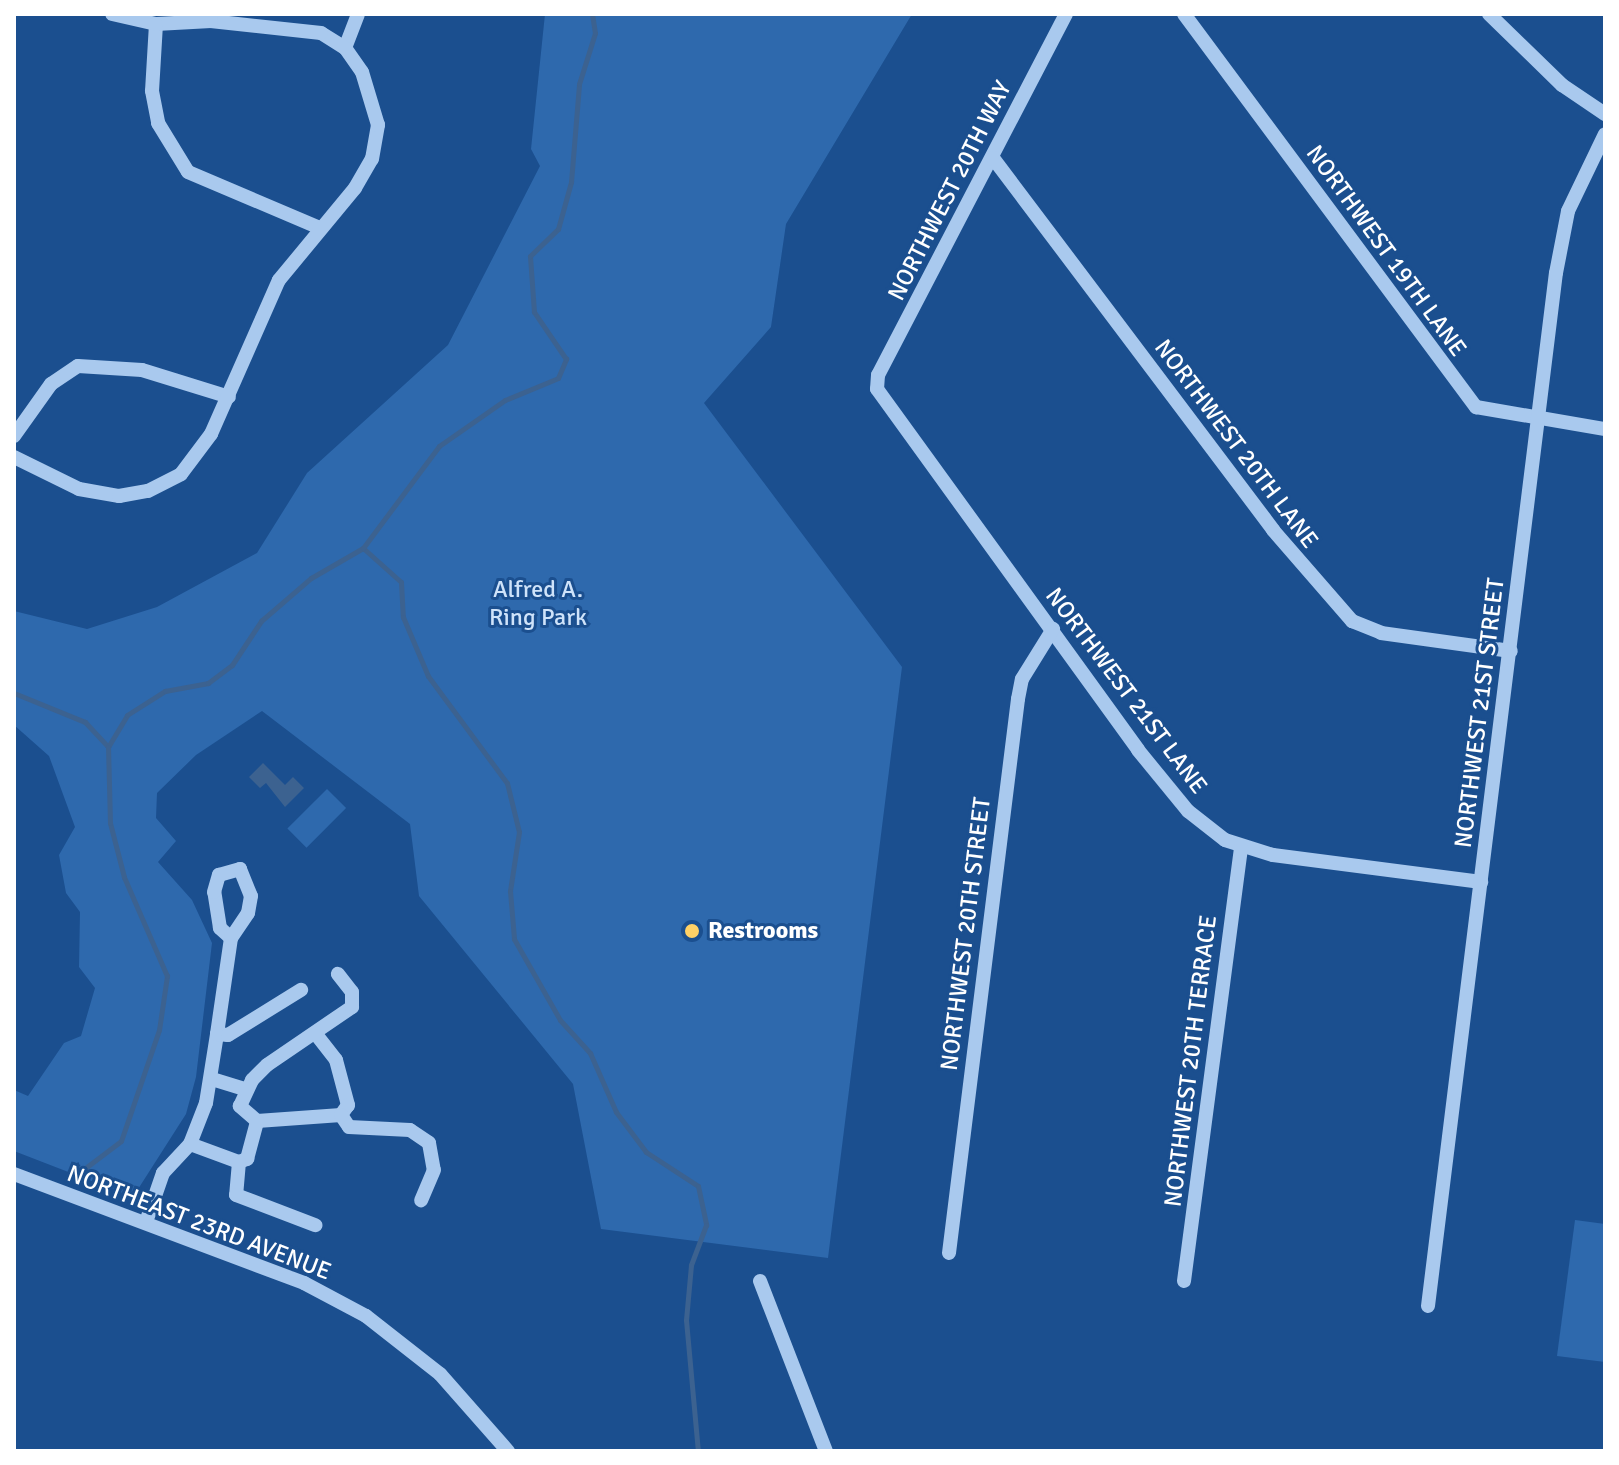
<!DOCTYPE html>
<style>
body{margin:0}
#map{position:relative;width:1619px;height:1465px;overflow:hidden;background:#1b4f8f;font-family:Signika,sans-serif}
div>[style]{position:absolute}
.green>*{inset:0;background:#2e69ad;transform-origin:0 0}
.water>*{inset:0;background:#3c6290}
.stream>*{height:5px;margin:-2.5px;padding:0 2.5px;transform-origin:2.5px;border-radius:2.5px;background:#3c6290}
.minor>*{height:14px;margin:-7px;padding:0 7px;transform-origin:7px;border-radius:7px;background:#a9c9ee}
.dots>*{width:22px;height:22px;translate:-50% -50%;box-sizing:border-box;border:4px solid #1b4f8f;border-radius:50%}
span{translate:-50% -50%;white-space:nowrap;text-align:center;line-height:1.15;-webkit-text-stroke:6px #1b4f8f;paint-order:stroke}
.street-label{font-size:24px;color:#fff}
.park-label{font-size:24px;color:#cfe3fa}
.poi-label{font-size:24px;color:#fff;font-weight:700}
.left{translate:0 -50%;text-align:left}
.frame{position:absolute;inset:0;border:16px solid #fff;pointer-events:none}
</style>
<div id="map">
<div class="green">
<div style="clip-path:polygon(545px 14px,912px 14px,786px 224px,771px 327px,704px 403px,902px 667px,828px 1258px,601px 1229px,573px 1084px,419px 896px,410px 824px,262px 711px,196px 755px,157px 793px,156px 818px,176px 841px,158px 862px,192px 900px,212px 943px,196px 1077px,186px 1114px,133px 1197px,14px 1151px,14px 1090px,28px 1096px,64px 1043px,81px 1036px,95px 988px,79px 967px,80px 912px,66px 893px,59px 855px,75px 827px,49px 756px,14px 725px,14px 611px,87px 629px,157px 607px,257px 553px,307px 473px,448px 345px,540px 166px,531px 149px)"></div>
<div style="left:327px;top:789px;width:27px;height:56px;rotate:45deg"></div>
<div style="clip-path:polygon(1575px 1220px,1605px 1224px,1605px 1362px,1557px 1356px)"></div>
</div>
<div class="water">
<div style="clip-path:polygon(263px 763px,285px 785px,293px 777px,304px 788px,285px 807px,266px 783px,260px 788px,249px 777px)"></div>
</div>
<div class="stream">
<div style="left:363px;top:548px;width:51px;rotate:41.8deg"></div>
<div style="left:401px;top:582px;width:35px;rotate:87deg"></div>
<div style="left:403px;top:617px;width:64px;rotate:67deg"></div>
<div style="left:428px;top:676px;width:133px;rotate:53.6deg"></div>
<div style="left:507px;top:783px;width:50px;rotate:76.2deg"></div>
<div style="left:519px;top:832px;width:60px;rotate:98.7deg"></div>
<div style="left:510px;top:891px;width:48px;rotate:85.2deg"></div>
<div style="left:514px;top:939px;width:93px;rotate:60.4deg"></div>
<div style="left:560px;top:1020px;width:45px;rotate:47.7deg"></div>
<div style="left:590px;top:1053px;width:64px;rotate:66.2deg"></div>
<div style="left:616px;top:1112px;width:50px;rotate:53.1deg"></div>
<div style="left:646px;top:1152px;width:62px;rotate:33.2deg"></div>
<div style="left:698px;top:1186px;width:40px;rotate:78deg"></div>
<div style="left:706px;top:1225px;width:43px;rotate:110.6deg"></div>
<div style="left:691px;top:1265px;width:55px;rotate:95.2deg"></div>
<div style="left:686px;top:1320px;width:132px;rotate:84.8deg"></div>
<div style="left:14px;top:693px;width:77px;rotate:22.2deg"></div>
<div style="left:85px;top:722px;width:34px;rotate:47deg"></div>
<div style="left:108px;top:747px;width:37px;rotate:-59deg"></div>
<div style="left:127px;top:715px;width:45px;rotate:-32.3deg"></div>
<div style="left:165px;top:691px;width:44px;rotate:-10.5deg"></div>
<div style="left:208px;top:683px;width:30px;rotate:-37deg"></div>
<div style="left:232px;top:665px;width:53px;rotate:-56.6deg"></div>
<div style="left:261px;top:621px;width:66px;rotate:-40.7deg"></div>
<div style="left:311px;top:578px;width:60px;rotate:-30deg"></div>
<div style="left:363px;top:548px;width:127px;rotate:-53.3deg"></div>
<div style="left:439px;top:446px;width:80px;rotate:-34.9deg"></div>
<div style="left:505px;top:400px;width:57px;rotate:-22.5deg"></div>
<div style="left:558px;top:378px;width:21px;rotate:-67deg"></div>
<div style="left:566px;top:359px;width:57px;rotate:-124.2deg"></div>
<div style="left:534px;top:312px;width:56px;rotate:-94.1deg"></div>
<div style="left:530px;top:256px;width:39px;rotate:-44deg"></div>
<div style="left:558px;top:229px;width:49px;rotate:-74.5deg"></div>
<div style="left:571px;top:182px;width:98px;rotate:-85.3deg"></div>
<div style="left:579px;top:84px;width:53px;rotate:-72.6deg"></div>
<div style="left:595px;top:33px;width:19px;rotate:-99deg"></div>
<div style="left:76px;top:1175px;width:56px;rotate:-37.1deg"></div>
<div style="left:121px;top:1141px;width:117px;rotate:-71.1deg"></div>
<div style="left:159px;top:1030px;width:55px;rotate:-81.6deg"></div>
<div style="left:167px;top:976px;width:108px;rotate:-113.5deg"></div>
<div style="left:124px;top:877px;width:56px;rotate:-104.5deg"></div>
<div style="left:110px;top:823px;width:76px;rotate:-91.5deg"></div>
</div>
<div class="minor">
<div style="left:1066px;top:14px;width:407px;rotate:117.5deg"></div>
<div style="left:878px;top:375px;width:14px;rotate:94deg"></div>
<div style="left:877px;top:389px;width:445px;rotate:54.1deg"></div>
<div style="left:1138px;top:750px;width:79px;rotate:50.7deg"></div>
<div style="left:1188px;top:811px;width:47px;rotate:38.1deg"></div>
<div style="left:1225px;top:840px;width:50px;rotate:17.4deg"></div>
<div style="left:1273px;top:855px;width:210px;rotate:7.4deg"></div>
<div style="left:1184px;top:14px;width:490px;rotate:53.4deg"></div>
<div style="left:1476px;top:407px;width:131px;rotate:9.7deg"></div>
<div style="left:1489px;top:14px;width:102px;rotate:44.2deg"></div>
<div style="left:1562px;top:85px;width:52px;rotate:34deg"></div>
<div style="left:156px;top:24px;width:67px;rotate:93.4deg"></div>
<div style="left:152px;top:91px;width:33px;rotate:79deg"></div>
<div style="left:158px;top:123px;width:57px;rotate:58.5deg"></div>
<div style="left:188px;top:172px;width:143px;rotate:23deg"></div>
<div style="left:345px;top:48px;width:36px;rotate:-69deg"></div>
<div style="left:993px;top:158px;width:466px;rotate:53deg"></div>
<div style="left:1273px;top:530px;width:121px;rotate:49deg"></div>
<div style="left:1352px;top:621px;width:31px;rotate:22deg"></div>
<div style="left:1381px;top:633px;width:131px;rotate:7.9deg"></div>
<div style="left:14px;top:436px;width:64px;rotate:-54.6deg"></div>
<div style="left:51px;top:384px;width:32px;rotate:-34deg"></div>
<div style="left:78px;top:366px;width:64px;rotate:3.6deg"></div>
<div style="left:142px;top:370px;width:91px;rotate:17.2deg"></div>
<div style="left:14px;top:457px;width:72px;rotate:26.2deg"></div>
<div style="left:79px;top:489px;width:41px;rotate:9.9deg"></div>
<div style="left:119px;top:496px;width:29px;rotate:-10deg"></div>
<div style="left:148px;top:491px;width:37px;rotate:-27deg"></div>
<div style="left:181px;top:474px;width:50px;rotate:-53.1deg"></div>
<div style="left:211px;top:434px;width:168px;rotate:-66.2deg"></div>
<div style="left:279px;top:280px;width:119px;rotate:-50.4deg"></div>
<div style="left:355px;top:188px;width:34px;rotate:-60deg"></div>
<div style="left:372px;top:159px;width:35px;rotate:-80deg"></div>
<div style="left:378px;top:125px;width:55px;rotate:-106.8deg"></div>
<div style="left:362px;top:72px;width:29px;rotate:-125deg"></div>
<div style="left:345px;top:48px;width:28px;rotate:-148deg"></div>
<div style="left:321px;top:33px;width:111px;rotate:-173.8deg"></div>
<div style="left:211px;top:21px;width:55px;rotate:176.9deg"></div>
<div style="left:156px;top:24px;width:45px;rotate:-167.2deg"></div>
<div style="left:315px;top:1033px;width:34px;rotate:52deg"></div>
<div style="left:336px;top:1060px;width:47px;rotate:75.1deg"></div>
<div style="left:348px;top:1105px;width:12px;rotate:125deg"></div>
<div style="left:341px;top:1115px;width:84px;rotate:175.9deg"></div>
<div style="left:257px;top:1121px;width:23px;rotate:-139deg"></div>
<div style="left:240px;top:1106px;width:29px;rotate:-65deg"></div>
<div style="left:252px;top:1080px;width:21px;rotate:-45deg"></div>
<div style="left:267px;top:1065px;width:103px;rotate:-34.3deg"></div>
<div style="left:352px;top:1007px;width:15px;rotate:-90deg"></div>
<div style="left:352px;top:992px;width:23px;rotate:-128deg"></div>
<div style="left:217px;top:1034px;width:97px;rotate:-81.7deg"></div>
<div style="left:231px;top:938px;width:15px;rotate:-138deg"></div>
<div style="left:220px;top:928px;width:36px;rotate:-99deg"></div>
<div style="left:214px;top:892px;width:18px;rotate:-74deg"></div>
<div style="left:219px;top:875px;width:22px;rotate:-16deg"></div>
<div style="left:240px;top:869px;width:29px;rotate:68deg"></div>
<div style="left:251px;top:896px;width:17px;rotate:100deg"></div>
<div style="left:248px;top:913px;width:30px;rotate:124deg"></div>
<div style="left:212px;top:1079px;width:34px;rotate:17deg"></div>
<div style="left:341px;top:1115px;width:14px;rotate:56deg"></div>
<div style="left:349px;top:1127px;width:61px;rotate:2.8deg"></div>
<div style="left:410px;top:1130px;width:23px;rotate:34deg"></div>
<div style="left:429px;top:1143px;width:27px;rotate:80deg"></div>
<div style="left:434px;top:1170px;width:33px;rotate:113deg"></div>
<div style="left:190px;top:1144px;width:44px;rotate:-68.7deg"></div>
<div style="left:206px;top:1103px;width:70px;rotate:-80.9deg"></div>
<div style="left:217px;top:1034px;width:11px;rotate:5deg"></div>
<div style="left:228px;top:1035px;width:86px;rotate:-31.7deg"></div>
<div style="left:239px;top:1162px;width:9px;rotate:-21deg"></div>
<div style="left:247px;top:1159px;width:39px;rotate:-75deg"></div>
<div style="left:14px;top:1174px;width:310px;rotate:20.6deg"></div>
<div style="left:304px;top:1283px;width:70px;rotate:28deg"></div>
<div style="left:366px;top:1316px;width:94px;rotate:38.1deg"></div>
<div style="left:440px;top:1374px;width:103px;rotate:48.6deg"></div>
<div style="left:146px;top:1222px;width:52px;rotate:-70.9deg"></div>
<div style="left:163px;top:1173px;width:40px;rotate:-47deg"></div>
<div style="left:190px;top:1144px;width:52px;rotate:20.2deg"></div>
<div style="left:239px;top:1162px;width:33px;rotate:95deg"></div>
<div style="left:236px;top:1195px;width:85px;rotate:20.8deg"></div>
<div style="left:949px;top:1253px;width:558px;rotate:-82.9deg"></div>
<div style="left:1018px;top:699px;width:20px;rotate:-79deg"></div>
<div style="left:1022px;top:679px;width:59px;rotate:-58.2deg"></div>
<div style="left:760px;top:1281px;width:182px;rotate:68.8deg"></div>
<div style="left:1184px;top:1281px;width:438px;rotate:-82.5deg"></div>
<div style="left:1428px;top:1306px;width:1041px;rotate:-82.94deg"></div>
<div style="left:1556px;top:273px;width:63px;rotate:-79deg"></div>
<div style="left:1568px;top:211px;width:85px;rotate:-64.3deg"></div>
</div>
<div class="dots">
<div style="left:692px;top:931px;background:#ffd166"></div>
</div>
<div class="street-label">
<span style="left:950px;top:191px;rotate:-63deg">NORTHWEST 20TH WAY</span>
<span style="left:1386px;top:251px;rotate:54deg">NORTHWEST 19TH LANE</span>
<span style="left:1236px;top:444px;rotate:53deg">NORTHWEST 20TH LANE</span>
<span style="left:1126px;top:691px;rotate:53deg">NORTHWEST 21ST LANE</span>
<span style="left:1480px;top:713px;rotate:-83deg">NORTHWEST 21ST STREET</span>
<span style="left:966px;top:934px;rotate:-83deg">NORTHWEST 20TH STREET</span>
<span style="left:1191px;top:1061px;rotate:-83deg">NORTHWEST 20TH TERRACE</span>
<span style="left:199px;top:1223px;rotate:21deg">NORTHEAST 23RD AVENUE</span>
</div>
<div class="park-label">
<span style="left:538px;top:604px">Alfred A.<br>Ring Park</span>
</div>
<div class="poi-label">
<span class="left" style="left:708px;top:931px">Restrooms</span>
</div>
<div class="frame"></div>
</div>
